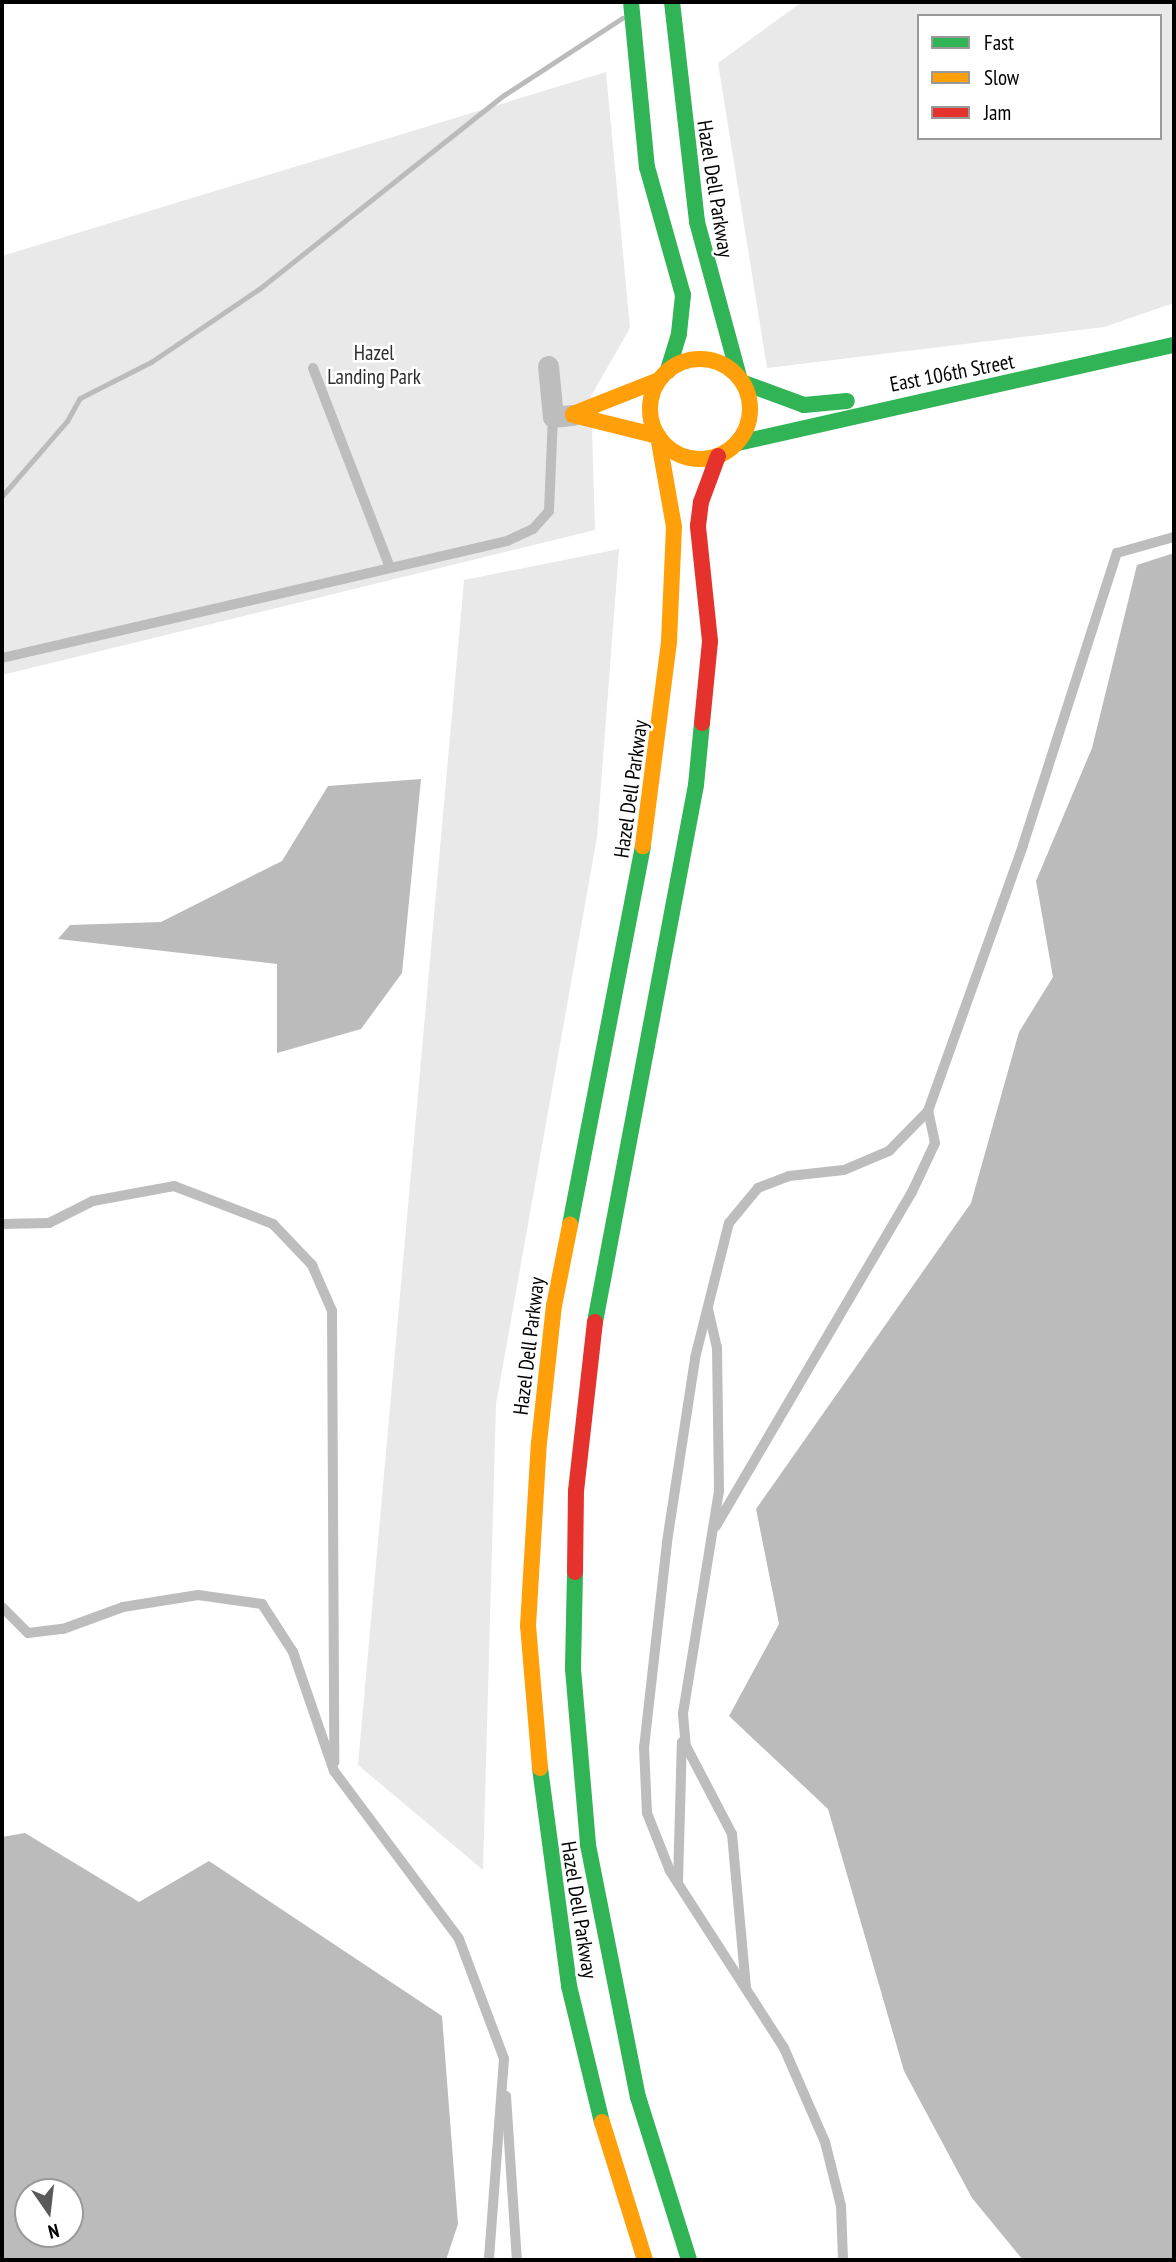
<!DOCTYPE html>
<style>
body{margin:0}
#map{position:relative;width:1176px;height:2262px;overflow:hidden;background:#fff;font-family:"PT Sans Narrow",sans-serif}
div>[style]{position:absolute}
.green>*{inset:0;background:#e9e9e9}
.water>*{inset:0;background:#bbb}
.stream>*{height:5px;margin:-2.5px;padding:0 2.5px;transform-origin:2.5px;border-radius:2.5px;background:#bbb}
.lane>*{height:10px;margin:-5px;padding:0 5px;transform-origin:5px;border-radius:5px;background:#bdbdbd}
.street>*{height:21px;margin:-10.5px;padding:0 10.5px;transform-origin:10.5px;border-radius:10.5px;background:#bdbdbd}
.fast>*{height:16px;margin:-8px;padding:0 8px;transform-origin:8px;border-radius:8px;background:#30b455}
.slow>*{height:16px;margin:-8px;padding:0 8px;transform-origin:8px;border-radius:8px;background:#ff9f0a}
.slow>.ring{margin:-8px;padding:0;box-sizing:content-box;background:none;border:16px solid #ff9f0a;border-radius:50%}
.jam>*{height:16px;margin:-8px;padding:0 8px;transform-origin:8px;border-radius:8px;background:#e5322d}
span{translate:-50% -50%;white-space:nowrap;text-align:center;line-height:1.15;-webkit-text-stroke:5px #fff;paint-order:stroke}
.street-label{font-size:21px;color:#000}
.park-label{font-size:21px;color:#2e2e2e}
.frame{position:absolute;inset:0;border:4px solid #000;pointer-events:none}
.legend{position:absolute;left:917px;top:14px;width:245px;height:126px;box-sizing:border-box;background:#fff;border:2px solid #999;margin:0;padding:9px 12px;list-style:none;font-size:21px;color:#000}
.legend li{display:flex;align-items:center;gap:14px;height:35px}
.legend b{width:35px;border:2px solid #999}
.north{position:absolute;left:14px;top:2178px;width:70px;height:70px;box-sizing:border-box;background:#fff;border:2px solid #999;border-radius:50%;rotate:166deg;font-size:19px;font-weight:700;line-height:28px;text-align:center;color:#000}
.north::after{content:'';display:block;margin:auto;width:24px;height:32px;background:#595959;clip-path:polygon(50% 0,100% 100%,50% 72%,0 100%)}
</style>
<div id="map">
<div class="green">
<div style="clip-path:polygon(evenodd,802px 2px,1174px 2px,1174px 303px,1104px 327px,767px 368px,718px 63px,802px 2px,919px 16px,1160px 16px,1160px 138px,919px 138px,919px 16px)"></div>
<div style="clip-path:polygon(606px 72px,630px 328px,591px 396px,595px 530px,2px 675px,2px 256px)"></div>
<div style="clip-path:polygon(619px 549px,597px 837px,496px 1404px,483px 1870px,358px 1765px,464px 580px)"></div>
</div>
<div class="water">
<div style="clip-path:polygon(1174px 553px,1174px 2260px,1023px 2260px,972px 2198px,904px 2071px,828px 1809px,729px 1716px,779px 1624px,756px 1509px,971px 1203px,1019px 1032px,1053px 977px,1036px 881px,1092px 748px,1137px 565px)"></div>
<div style="clip-path:polygon(421px 779px,402px 973px,361px 1029px,277px 1053px,277px 964px,58px 939px,70px 925px,161px 922px,282px 861px,328px 786px)"></div>
<div style="clip-path:polygon(evenodd,25px 1833px,139px 1902px,209px 1861px,442px 2016px,458px 2224px,446px 2260px,2px 2260px,2px 1837px,25px 1833px,28px 2192px,70px 2192px,70px 2234px,28px 2234px,28px 2192px)"></div>
</div>
<div class="stream">
<div style="left:2px;top:496px;width:99px;rotate:-49.1deg"></div>
<div style="left:67px;top:421px;width:26px;rotate:-61deg"></div>
<div style="left:80px;top:398px;width:80px;rotate:-26.9deg"></div>
<div style="left:151px;top:362px;width:130px;rotate:-34.1deg"></div>
<div style="left:259px;top:289px;width:313px;rotate:-38.4deg"></div>
<div style="left:504px;top:95px;width:141px;rotate:-33.1deg"></div>
</div>
<div class="lane">
<div style="left:313px;top:368px;width:214px;rotate:68.9deg"></div>
<div style="left:2px;top:658px;width:518px;rotate:-13.04deg"></div>
<div style="left:507px;top:541px;width:29px;rotate:-25deg"></div>
<div style="left:533px;top:529px;width:24px;rotate:-48deg"></div>
<div style="left:549px;top:511px;width:94px;rotate:-87.6deg"></div>
<div style="left:2px;top:1224px;width:47px;rotate:-1.2deg"></div>
<div style="left:49px;top:1223px;width:49px;rotate:-26.6deg"></div>
<div style="left:93px;top:1201px;width:82px;rotate:-10.5deg"></div>
<div style="left:174px;top:1186px;width:106px;rotate:21deg"></div>
<div style="left:273px;top:1224px;width:57px;rotate:46.4deg"></div>
<div style="left:312px;top:1265px;width:50px;rotate:66.5deg"></div>
<div style="left:332px;top:1311px;width:451px;rotate:89.7deg"></div>
<div style="left:708px;top:1309px;width:39px;rotate:77deg"></div>
<div style="left:717px;top:1347px;width:144px;rotate:89.2deg"></div>
<div style="left:719px;top:1491px;width:226px;rotate:99.2deg"></div>
<div style="left:683px;top:1714px;width:32px;rotate:85deg"></div>
<div style="left:686px;top:1746px;width:99px;rotate:62.4deg"></div>
<div style="left:732px;top:1834px;width:154px;rotate:84.8deg"></div>
<div style="left:716px;top:1526px;width:387px;rotate:-59.6deg"></div>
<div style="left:912px;top:1192px;width:54px;rotate:-64.9deg"></div>
<div style="left:935px;top:1143px;width:33px;rotate:-102deg"></div>
<div style="left:2px;top:1607px;width:37px;rotate:45deg"></div>
<div style="left:28px;top:1633px;width:35px;rotate:-7deg"></div>
<div style="left:63px;top:1629px;width:64px;rotate:-20.1deg"></div>
<div style="left:123px;top:1607px;width:76px;rotate:-9.1deg"></div>
<div style="left:198px;top:1595px;width:65px;rotate:8deg"></div>
<div style="left:262px;top:1604px;width:57px;rotate:57.1deg"></div>
<div style="left:293px;top:1652px;width:126px;rotate:71deg"></div>
<div style="left:334px;top:1771px;width:209px;rotate:53.3deg"></div>
<div style="left:459px;top:1939px;width:128px;rotate:69.4deg"></div>
<div style="left:504px;top:2059px;width:202px;rotate:94.3deg"></div>
<div style="left:678px;top:1882px;width:140px;rotate:-88.4deg"></div>
<div style="left:506px;top:2096px;width:164px;rotate:86.2deg"></div>
<div style="left:843px;top:2260px;width:54px;rotate:-92.1deg"></div>
<div style="left:841px;top:2206px;width:66px;rotate:-104deg"></div>
<div style="left:825px;top:2142px;width:103px;rotate:-113.6deg"></div>
<div style="left:784px;top:2048px;width:211px;rotate:-122.8deg"></div>
<div style="left:670px;top:1871px;width:62px;rotate:-111.6deg"></div>
<div style="left:647px;top:1813px;width:65px;rotate:-92.6deg"></div>
<div style="left:644px;top:1748px;width:207px;rotate:-83.6deg"></div>
<div style="left:667px;top:1542px;width:186px;rotate:-81.3deg"></div>
<div style="left:695px;top:1358px;width:139px;rotate:-75.9deg"></div>
<div style="left:729px;top:1223px;width:45px;rotate:-50.4deg"></div>
<div style="left:758px;top:1188px;width:33px;rotate:-21deg"></div>
<div style="left:789px;top:1176px;width:55px;rotate:-6.2deg"></div>
<div style="left:844px;top:1170px;width:49px;rotate:-22.9deg"></div>
<div style="left:889px;top:1151px;width:56px;rotate:-45.7deg"></div>
<div style="left:928px;top:1111px;width:282px;rotate:-70.3deg"></div>
<div style="left:1023px;top:845px;width:307px;rotate:-72.2deg"></div>
<div style="left:1117px;top:553px;width:59px;rotate:-15.7deg"></div>
</div>
<div class="street">
<div style="left:548px;top:366px;width:51px;rotate:84.4deg"></div>
<div style="left:553px;top:417px;width:20px;rotate:-6deg"></div>
</div>
<div class="fast">
<div style="left:631px;top:2px;width:166px;rotate:84.5deg"></div>
<div style="left:647px;top:167px;width:133px;rotate:74.3deg"></div>
<div style="left:683px;top:295px;width:39px;rotate:96deg"></div>
<div style="left:679px;top:334px;width:39px;rotate:107deg"></div>
<div style="left:672px;top:2px;width:221px;rotate:83.5deg"></div>
<div style="left:697px;top:222px;width:161px;rotate:74.8deg"></div>
<div style="left:744px;top:383px;width:64px;rotate:20.1deg"></div>
<div style="left:804px;top:405px;width:43px;rotate:-5.3deg"></div>
<div style="left:738px;top:443px;width:447px;rotate:-12.7deg"></div>
<div style="left:570px;top:1225px;width:386px;rotate:-79.1deg"></div>
<div style="left:595px;top:1322px;width:546px;rotate:-79.35deg"></div>
<div style="left:696px;top:785px;width:62px;rotate:-84.5deg"></div>
<div style="left:575px;top:1572px;width:97px;rotate:91.2deg"></div>
<div style="left:573px;top:1669px;width:177px;rotate:85.1deg"></div>
<div style="left:588px;top:1845px;width:257px;rotate:78.8deg"></div>
<div style="left:638px;top:2097px;width:171px;rotate:72.6deg"></div>
<div style="left:540px;top:1768px;width:220px;rotate:82.4deg"></div>
<div style="left:569px;top:1986px;width:140px;rotate:76.4deg"></div>
</div>
<div class="slow">
<div class="ring" style="left:650px;top:359px;width:84px;height:84px"></div>
<div style="left:573px;top:414px;width:92px;rotate:-21.6deg"></div>
<div style="left:573px;top:415px;width:88px;rotate:13.9deg"></div>
<div style="left:658px;top:436px;width:92px;rotate:80deg"></div>
<div style="left:674px;top:527px;width:115px;rotate:92.5deg"></div>
<div style="left:669px;top:642px;width:206px;rotate:97.3deg"></div>
<div style="left:540px;top:1768px;width:143px;rotate:-94.8deg"></div>
<div style="left:528px;top:1626px;width:183px;rotate:-86.6deg"></div>
<div style="left:539px;top:1443px;width:138px;rotate:-83.8deg"></div>
<div style="left:554px;top:1306px;width:83px;rotate:-78.8deg"></div>
<div style="left:602px;top:2122px;width:145px;rotate:72.7deg"></div>
</div>
<div class="jam">
<div style="left:702px;top:723px;width:82px;rotate:-84.4deg"></div>
<div style="left:710px;top:641px;width:116px;rotate:-96deg"></div>
<div style="left:698px;top:526px;width:24px;rotate:-83deg"></div>
<div style="left:701px;top:502px;width:49px;rotate:-69.7deg"></div>
<div style="left:575px;top:1572px;width:81px;rotate:-89.3deg"></div>
<div style="left:576px;top:1491px;width:170px;rotate:-83.6deg"></div>
</div>
<div class="street-label">
<span style="left:715px;top:189px;rotate:81deg">Hazel Dell Parkway</span>
<span style="left:952px;top:373px;rotate:-11deg">East 106th Street</span>
<span style="left:631px;top:789px;rotate:-82deg">Hazel Dell Parkway</span>
<span style="left:529px;top:1346px;rotate:-83deg">Hazel Dell Parkway</span>
<span style="left:579px;top:1910px;rotate:81deg">Hazel Dell Parkway</span>
</div>
<div class="park-label">
<span style="left:374px;top:365px">Hazel<br>Landing Park</span>
</div>
<div class="frame"></div>
<ul class="legend">
<li><b style="height:9px;background:#30b455"></b>Fast</li>
<li><b style="height:9px;background:#ff9f0a"></b>Slow</li>
<li><b style="height:9px;background:#e5322d"></b>Jam</li>
</ul>
<div class="north">N</div>
</div>
